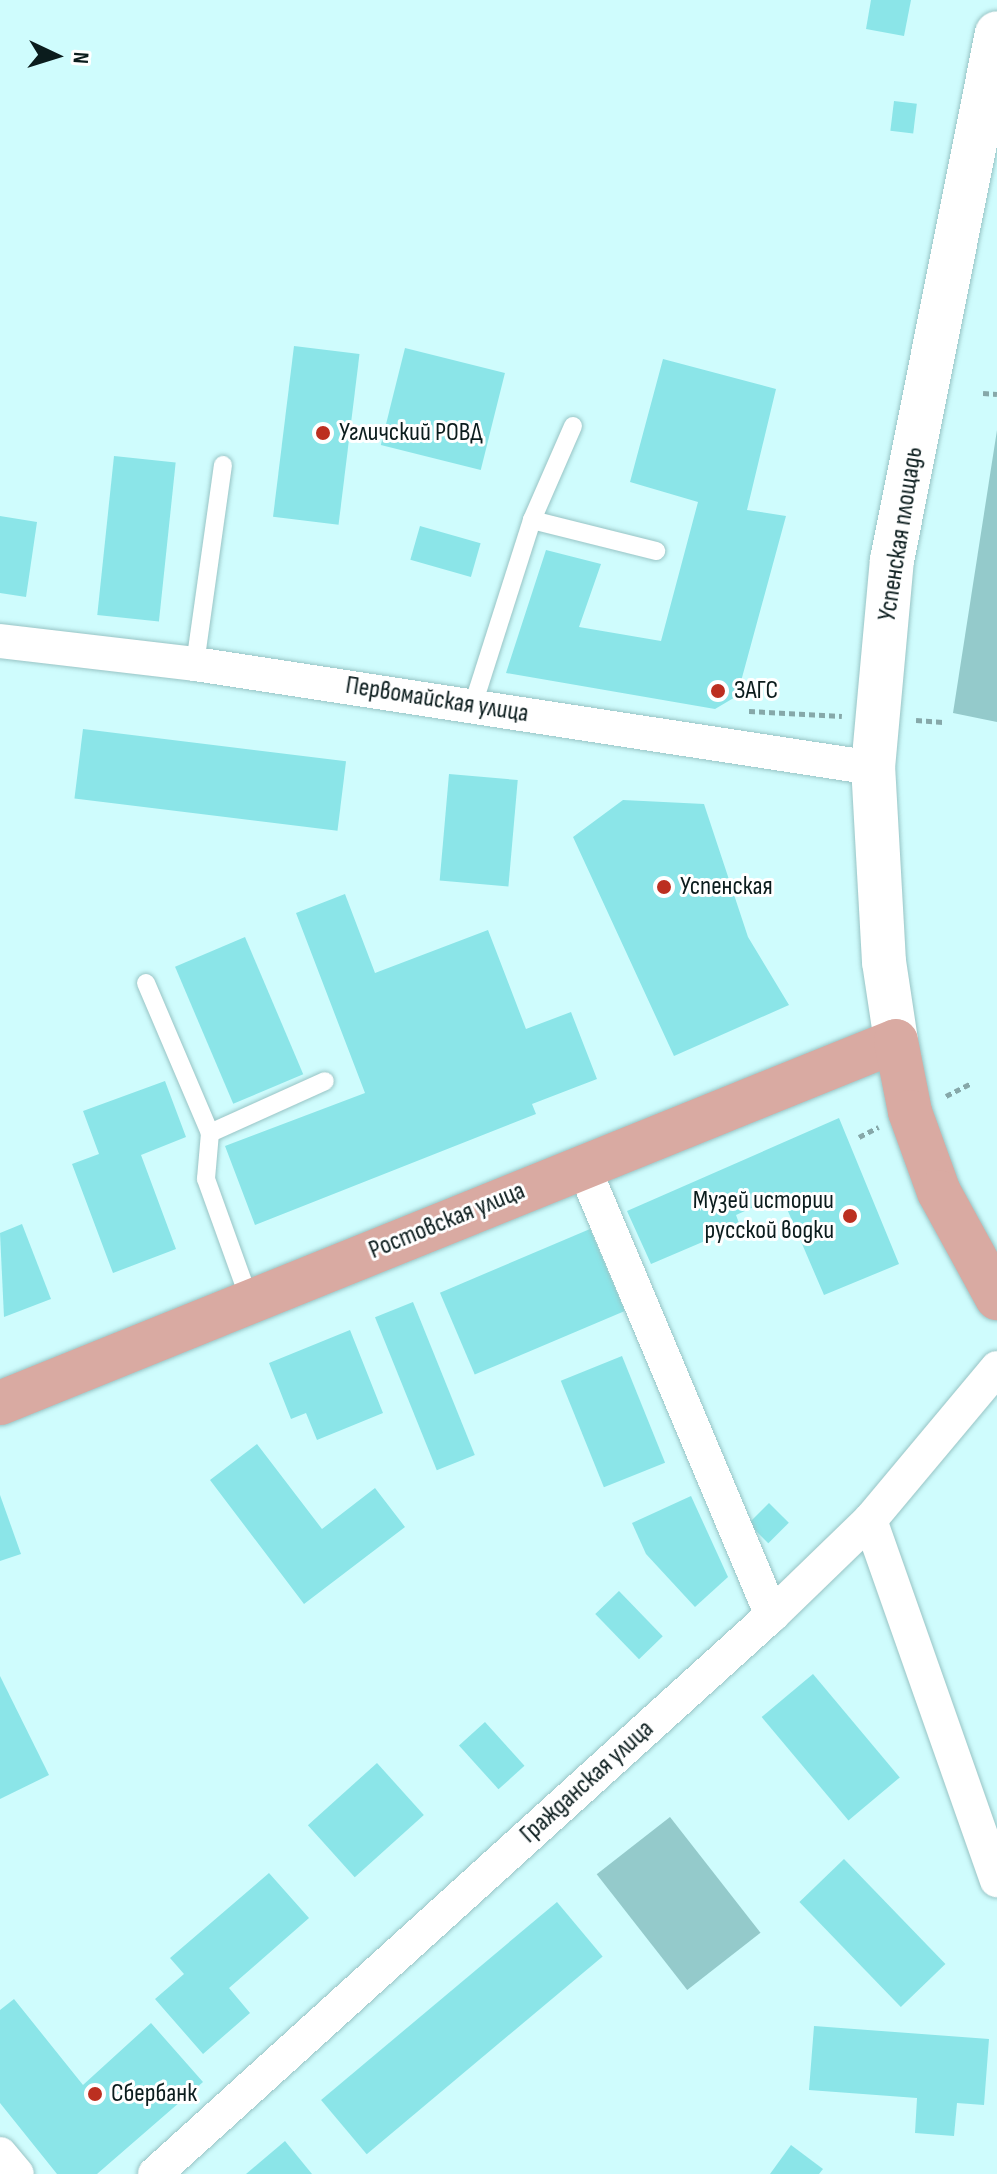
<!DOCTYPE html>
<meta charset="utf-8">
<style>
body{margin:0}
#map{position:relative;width:997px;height:2174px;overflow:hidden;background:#cffcfd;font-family:"Sofia Sans Condensed",sans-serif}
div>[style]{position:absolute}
.green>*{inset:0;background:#94cacb;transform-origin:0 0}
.building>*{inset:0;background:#8be5e8;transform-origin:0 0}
.path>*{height:5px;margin-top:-2.5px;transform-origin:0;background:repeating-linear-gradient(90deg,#86a8a9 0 6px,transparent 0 10px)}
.roads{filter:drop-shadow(0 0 2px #98c4c5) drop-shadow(0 0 2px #98c4c5)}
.service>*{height:18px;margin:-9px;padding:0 9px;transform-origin:9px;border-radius:9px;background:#fff}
.minor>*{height:34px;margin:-17px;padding:0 17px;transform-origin:17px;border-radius:17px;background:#fff}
.tertiary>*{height:44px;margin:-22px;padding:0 22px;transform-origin:22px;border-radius:22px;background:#fff}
.primary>*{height:44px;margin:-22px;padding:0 22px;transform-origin:22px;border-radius:22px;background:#d9aaa2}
.dots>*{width:22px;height:22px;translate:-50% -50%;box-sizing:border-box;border:4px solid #fff;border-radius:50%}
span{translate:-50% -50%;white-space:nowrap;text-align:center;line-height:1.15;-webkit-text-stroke:6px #fff;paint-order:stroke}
.poi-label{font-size:26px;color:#0b1c1d}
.left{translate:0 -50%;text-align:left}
.right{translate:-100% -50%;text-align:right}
.street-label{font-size:26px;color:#0b1c1d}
.north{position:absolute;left:16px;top:16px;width:80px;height:80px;-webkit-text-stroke:6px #fff;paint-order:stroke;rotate:94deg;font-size:22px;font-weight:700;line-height:32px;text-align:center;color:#0b1c1d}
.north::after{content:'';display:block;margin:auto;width:28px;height:36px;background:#0b1c1d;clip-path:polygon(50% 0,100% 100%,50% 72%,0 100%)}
</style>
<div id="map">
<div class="green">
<div style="clip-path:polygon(997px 430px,997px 722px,953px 713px)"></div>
<div style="left:670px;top:1817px;width:147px;height:93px;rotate:52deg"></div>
</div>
<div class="building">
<div style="clip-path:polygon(871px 0,911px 0,904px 36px,866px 29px)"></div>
<div style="left:894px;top:101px;width:23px;height:30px;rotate:7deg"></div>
<div style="left:294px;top:346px;width:66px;height:172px;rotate:7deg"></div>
<div style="left:405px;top:348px;width:103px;height:100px;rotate:14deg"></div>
<div style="clip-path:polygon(663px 359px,776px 389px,747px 510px,786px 516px,737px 696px,715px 709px,506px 673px,546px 550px,601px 564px,579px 627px,661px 641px,698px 502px,630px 482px)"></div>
<div style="left:114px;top:456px;width:62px;height:160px;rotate:6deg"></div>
<div style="clip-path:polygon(0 516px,37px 522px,26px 597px,0 593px)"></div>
<div style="left:420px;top:526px;width:63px;height:35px;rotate:16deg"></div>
<div style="left:83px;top:729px;width:265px;height:70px;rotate:7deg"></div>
<div style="left:449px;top:774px;width:69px;height:107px;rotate:5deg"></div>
<div style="clip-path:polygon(623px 800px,704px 804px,748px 937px,789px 1005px,674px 1056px,573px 837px)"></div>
<div style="clip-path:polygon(345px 894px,375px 973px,488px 930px,526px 1029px,571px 1012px,597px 1079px,532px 1104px,536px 1114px,255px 1225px,225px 1146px,365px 1093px,296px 913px)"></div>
<div style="left:245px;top:937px;width:149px;height:76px;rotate:67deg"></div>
<div style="clip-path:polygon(165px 1081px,186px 1137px,141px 1155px,176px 1249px,113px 1273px,72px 1164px,99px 1154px,83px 1111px)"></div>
<div style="clip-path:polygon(839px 1118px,899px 1264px,824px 1295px,781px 1195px,736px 1215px,740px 1226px,651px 1264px,627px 1211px)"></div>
<div style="clip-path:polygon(22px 1224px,51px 1299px,4px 1317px,0 1233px)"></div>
<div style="left:590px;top:1229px;width:89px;height:163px;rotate:67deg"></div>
<div style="left:413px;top:1302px;width:165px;height:41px;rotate:68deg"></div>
<div style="clip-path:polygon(350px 1330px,383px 1413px,317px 1440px,306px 1413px,291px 1419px,269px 1363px)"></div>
<div style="left:622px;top:1356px;width:115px;height:66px;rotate:68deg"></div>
<div style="clip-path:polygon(257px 1444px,322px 1529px,375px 1488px,405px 1527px,304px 1604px,210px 1480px)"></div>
<div style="clip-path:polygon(0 1495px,21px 1554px,0 1561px)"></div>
<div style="clip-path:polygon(691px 1496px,728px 1577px,695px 1607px,646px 1554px,632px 1523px)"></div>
<div style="left:769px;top:1503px;width:28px;height:29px;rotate:45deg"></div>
<div style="left:619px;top:1591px;width:63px;height:33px;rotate:46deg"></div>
<div style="left:813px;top:1674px;width:135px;height:67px;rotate:50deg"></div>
<div style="clip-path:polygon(0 1676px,49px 1775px,0 1799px)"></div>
<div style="left:485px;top:1722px;width:59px;height:35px;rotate:48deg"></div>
<div style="left:377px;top:1763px;width:70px;height:93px;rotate:48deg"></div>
<div style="left:844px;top:1859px;width:146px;height:62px;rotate:46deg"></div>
<div style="clip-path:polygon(269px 1873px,309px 1918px,229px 1988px,250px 2013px,203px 2054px,155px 1999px,184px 1974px,170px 1958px)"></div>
<div style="left:557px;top:1902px;width:71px;height:308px;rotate:50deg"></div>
<div style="clip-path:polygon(14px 1999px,83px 2085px,151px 2023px,203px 2082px,97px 2174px,57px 2174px,0 2103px,0 2010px)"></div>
<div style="clip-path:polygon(814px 2026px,989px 2039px,984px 2105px,957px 2103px,954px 2136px,915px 2133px,917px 2098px,809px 2090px)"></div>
<div style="clip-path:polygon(285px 2141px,312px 2174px,246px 2174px)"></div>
<div style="clip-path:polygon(791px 2145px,823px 2169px,819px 2174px,770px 2174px)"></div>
</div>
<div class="path">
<div style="left:983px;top:393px;width:14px;rotate:4deg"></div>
<div style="left:749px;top:711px;width:93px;rotate:3.1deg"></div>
<div style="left:916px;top:720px;width:27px;rotate:4deg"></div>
<div style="left:946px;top:1096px;width:27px;rotate:-27deg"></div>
<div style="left:859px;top:1137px;width:22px;rotate:-27deg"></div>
</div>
<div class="roads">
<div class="service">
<div style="left:573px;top:426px;width:103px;rotate:113.6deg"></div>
<div style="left:532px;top:520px;width:128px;rotate:14deg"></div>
<div style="left:195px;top:664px;width:201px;rotate:-82deg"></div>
<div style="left:473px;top:705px;width:194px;rotate:-72.3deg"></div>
<div style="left:146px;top:983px;width:163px;rotate:66.9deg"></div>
<div style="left:210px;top:1133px;width:46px;rotate:95deg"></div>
<div style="left:206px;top:1179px;width:130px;rotate:70.2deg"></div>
<div style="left:210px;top:1133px;width:126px;rotate:-24.3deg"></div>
</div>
<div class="minor">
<div style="left:0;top:641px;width:196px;rotate:6.7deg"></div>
<div style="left:195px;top:664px;width:686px;rotate:8.72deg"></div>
<div style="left:583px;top:1166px;width:487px;rotate:67.2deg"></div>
<div style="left:870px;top:1520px;width:382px;rotate:70.6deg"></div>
<div style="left:0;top:2154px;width:26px;rotate:50deg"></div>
<div style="left:155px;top:2174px;width:833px;rotate:-42.18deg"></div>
<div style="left:772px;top:1615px;width:136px;rotate:-44.1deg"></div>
<div style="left:870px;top:1520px;width:198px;rotate:-50.1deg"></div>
</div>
<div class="tertiary">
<div style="left:896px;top:1041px;width:80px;rotate:-98.6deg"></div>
<div style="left:884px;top:962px;width:194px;rotate:-93.2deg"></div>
<div style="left:873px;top:768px;width:209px;rotate:-84.8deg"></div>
<div style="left:892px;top:560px;width:537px;rotate:-78.73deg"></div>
</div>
<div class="primary">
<div style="left:0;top:1403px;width:966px;rotate:-22deg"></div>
<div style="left:896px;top:1041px;width:72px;rotate:78.8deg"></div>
<div style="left:910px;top:1112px;width:85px;rotate:70.1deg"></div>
<div style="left:939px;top:1192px;width:121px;rotate:61.3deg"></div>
</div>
</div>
<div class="dots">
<div style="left:323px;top:433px;background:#bc2f20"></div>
<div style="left:718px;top:691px;background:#bc2f20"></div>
<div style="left:664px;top:887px;background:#bc2f20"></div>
<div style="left:850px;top:1216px;background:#bc2f20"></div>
<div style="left:95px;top:2094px;background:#bc2f20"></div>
</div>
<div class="poi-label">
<span class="left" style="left:339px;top:433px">Угличский РОВД</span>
<span class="left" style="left:734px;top:691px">ЗАГС</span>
<span class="left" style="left:680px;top:887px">Успенская</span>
<span class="right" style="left:834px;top:1216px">Музей истории<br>русской водки</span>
<span class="left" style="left:111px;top:2094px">Сбербанк</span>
</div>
<div class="street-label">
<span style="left:901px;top:534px;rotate:-81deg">Успенская площадь</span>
<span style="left:437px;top:700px;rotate:9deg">Первомайская улица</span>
<span style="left:447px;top:1221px;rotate:-22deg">Ростовская улица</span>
<span style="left:587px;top:1782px;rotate:-42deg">Гражданская улица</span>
</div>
<div class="north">N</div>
</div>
